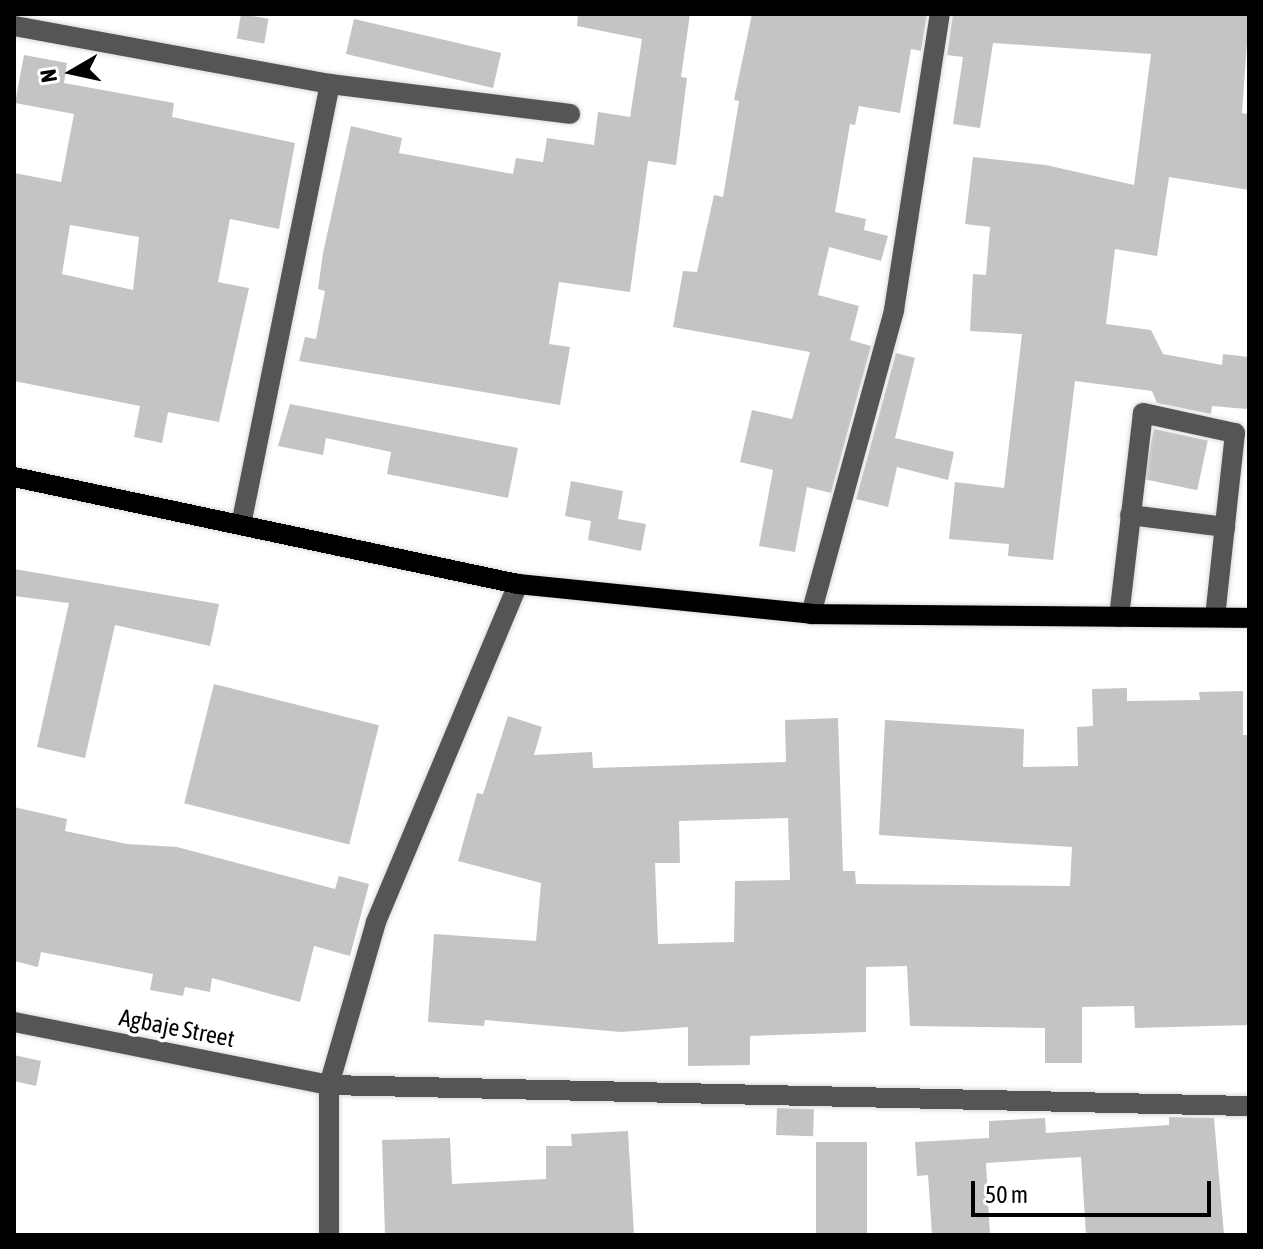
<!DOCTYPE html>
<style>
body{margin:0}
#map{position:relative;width:1263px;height:1249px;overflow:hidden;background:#fff;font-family:"Asap Condensed",sans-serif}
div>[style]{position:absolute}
.building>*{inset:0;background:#c4c4c4;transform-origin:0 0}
.roads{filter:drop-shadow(0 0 2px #dbdbdb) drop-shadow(0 0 2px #dbdbdb)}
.minor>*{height:20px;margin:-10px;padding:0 10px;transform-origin:10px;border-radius:10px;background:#555}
.major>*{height:20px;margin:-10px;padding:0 10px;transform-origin:10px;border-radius:10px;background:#000}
span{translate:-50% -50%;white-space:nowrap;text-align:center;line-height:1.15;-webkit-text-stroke:7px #fff;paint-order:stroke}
.street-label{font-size:24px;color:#000}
.frame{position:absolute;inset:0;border:16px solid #000;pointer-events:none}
.north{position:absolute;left:32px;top:32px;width:80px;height:80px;-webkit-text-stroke:6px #fff;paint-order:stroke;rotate:261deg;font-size:22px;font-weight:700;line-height:32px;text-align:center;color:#000}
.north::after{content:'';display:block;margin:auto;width:28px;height:36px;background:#000;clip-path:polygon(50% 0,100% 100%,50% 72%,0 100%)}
.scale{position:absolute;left:971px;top:1181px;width:240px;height:36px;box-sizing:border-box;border:4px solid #000;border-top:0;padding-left:10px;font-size:24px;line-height:28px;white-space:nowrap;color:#000;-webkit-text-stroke:6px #fff;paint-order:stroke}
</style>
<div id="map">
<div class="building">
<div style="left:241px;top:14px;width:28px;height:25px;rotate:10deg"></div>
<div style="clip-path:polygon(578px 14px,690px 14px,681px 77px,687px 78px,676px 165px,648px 161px,630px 292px,559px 282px,549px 344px,570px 347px,560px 405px,299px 361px,305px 337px,316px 339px,325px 291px,318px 289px,323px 253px,351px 126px,402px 138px,399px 153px,513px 174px,516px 158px,543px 162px,547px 138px,594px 145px,598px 112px,630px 117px,642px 39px,577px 26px)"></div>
<div style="clip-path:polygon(752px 14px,927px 14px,921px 51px,911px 49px,900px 113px,859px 106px,855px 125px,850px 124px,835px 212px,866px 219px,864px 230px,888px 236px,881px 261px,829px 247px,818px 295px,859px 306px,850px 340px,871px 346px,831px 493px,807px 487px,795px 552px,759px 546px,773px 470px,740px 462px,752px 410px,792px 419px,810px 352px,673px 327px,683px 271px,697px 272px,714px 195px,723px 197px,739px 101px,734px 100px)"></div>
<div style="clip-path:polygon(953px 14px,1249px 14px,1242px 113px,1249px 114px,1249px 190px,1169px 177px,1157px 256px,1115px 249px,1106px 324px,1151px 330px,1163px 354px,1222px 365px,1223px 354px,1249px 357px,1247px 409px,1212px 406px,1211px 414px,1157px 403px,1152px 391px,1075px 381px,1053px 560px,1008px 556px,1009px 544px,949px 539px,955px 482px,1004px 488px,1022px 334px,970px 331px,973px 274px,986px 275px,990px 227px,965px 224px,973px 157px,1046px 165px,1134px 185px,1151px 54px,993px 43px,980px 128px,953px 124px,963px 57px,947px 55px)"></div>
<div style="left:354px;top:19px;width:151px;height:36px;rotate:13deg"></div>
<div style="clip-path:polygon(evenodd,24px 55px,67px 63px,64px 83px,174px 103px,172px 117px,295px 143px,279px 229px,230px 219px,218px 282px,249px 288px,219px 422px,168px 412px,162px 443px,134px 437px,140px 406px,14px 381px,14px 173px,61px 182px,74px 114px,15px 103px,24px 55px,70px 225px,139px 237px,133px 290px,62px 274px,70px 225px)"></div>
<div style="clip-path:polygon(896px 353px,915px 358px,895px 438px,954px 452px,948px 480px,897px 467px,888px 507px,856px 499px)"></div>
<div style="clip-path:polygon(290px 404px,518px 448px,508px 498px,387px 474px,391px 452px,326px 438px,323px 455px,278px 446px)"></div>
<div style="left:1154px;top:429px;width:55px;height:51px;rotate:12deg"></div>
<div style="clip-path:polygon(571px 481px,623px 491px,618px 519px,646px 524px,641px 551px,588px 540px,591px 521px,565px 516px)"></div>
<div style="clip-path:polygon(14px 569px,219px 604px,210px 646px,115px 625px,85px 758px,37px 747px,69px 603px,14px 596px)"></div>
<div style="left:214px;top:684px;width:170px;height:123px;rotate:14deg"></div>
<div style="clip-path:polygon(evenodd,1127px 688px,1127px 701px,1200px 700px,1199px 692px,1243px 691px,1243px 735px,1249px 735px,1249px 1025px,1135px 1028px,1134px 1006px,1082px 1007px,1082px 1063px,1045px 1063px,1045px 1028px,910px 1026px,907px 966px,866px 967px,866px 1032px,750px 1036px,750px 1065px,688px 1066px,688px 1027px,621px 1032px,485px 1020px,484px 1026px,428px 1022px,434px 934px,536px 941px,541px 883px,458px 861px,477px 793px,483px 794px,508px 716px,542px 727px,534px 755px,592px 752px,593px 768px,786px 762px,785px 720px,838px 718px,843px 871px,855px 871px,856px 884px,1070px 886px,1072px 847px,879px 835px,885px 720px,1024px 729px,1023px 767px,1078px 766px,1077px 727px,1093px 726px,1092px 689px,1127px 688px,788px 818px,790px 880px,735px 881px,734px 942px,658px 944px,655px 863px,680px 863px,679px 821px,788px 818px)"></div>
<div style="clip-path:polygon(14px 807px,67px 819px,65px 831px,127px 844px,177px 847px,335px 889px,339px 876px,369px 884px,350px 956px,314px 946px,300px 1002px,212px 978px,210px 992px,185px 987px,183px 996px,150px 990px,153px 974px,41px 952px,38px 967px,14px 961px)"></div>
<div style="clip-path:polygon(14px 1055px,41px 1061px,36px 1086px,14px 1081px)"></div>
<div style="left:777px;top:1108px;width:37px;height:27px;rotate:2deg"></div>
<div style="clip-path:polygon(1169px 1117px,1214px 1118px,1224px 1235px,1086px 1235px,1081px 1157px,986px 1163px,990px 1235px,932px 1235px,928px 1175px,917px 1176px,915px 1142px,989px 1138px,989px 1121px,1045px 1118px,1046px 1133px,1169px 1125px)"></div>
<div style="clip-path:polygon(628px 1131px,634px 1235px,385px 1235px,382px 1140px,450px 1138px,452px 1184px,546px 1179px,546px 1146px,572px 1146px,571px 1134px)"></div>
<div style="left:816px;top:1142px;width:51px;height:93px"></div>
</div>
<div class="roads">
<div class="minor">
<div style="left:14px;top:26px;width:321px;rotate:10.4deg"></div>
<div style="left:330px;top:84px;width:242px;rotate:7.1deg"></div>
<div style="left:1130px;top:515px;width:96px;rotate:7.2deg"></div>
<div style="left:241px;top:525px;width:450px;rotate:-78.6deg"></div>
<div style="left:811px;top:614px;width:315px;rotate:-74.7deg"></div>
<div style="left:894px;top:310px;width:300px;rotate:-81.2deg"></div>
<div style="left:1119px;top:617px;width:205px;rotate:-83.3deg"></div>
<div style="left:1143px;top:413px;width:94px;rotate:12.3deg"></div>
<div style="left:1235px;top:433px;width:185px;rotate:96.2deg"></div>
<div style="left:14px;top:1022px;width:321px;rotate:11.3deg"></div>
<div style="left:329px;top:1085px;width:920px;rotate:1.31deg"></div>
<div style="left:329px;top:1235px;width:150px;rotate:-90deg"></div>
<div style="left:329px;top:1085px;width:170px;rotate:-73.9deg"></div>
<div style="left:376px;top:922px;width:367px;rotate:-67.2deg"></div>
</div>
<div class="major">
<div style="left:14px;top:477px;width:515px;rotate:11.99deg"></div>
<div style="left:518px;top:584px;width:295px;rotate:5.8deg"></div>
<div style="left:811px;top:614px;width:438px;rotate:0.5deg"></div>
</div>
</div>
<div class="street-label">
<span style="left:177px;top:1028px;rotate:11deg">Agbaje Street</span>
</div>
<div class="frame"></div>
<div class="north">N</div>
<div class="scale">50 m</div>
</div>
